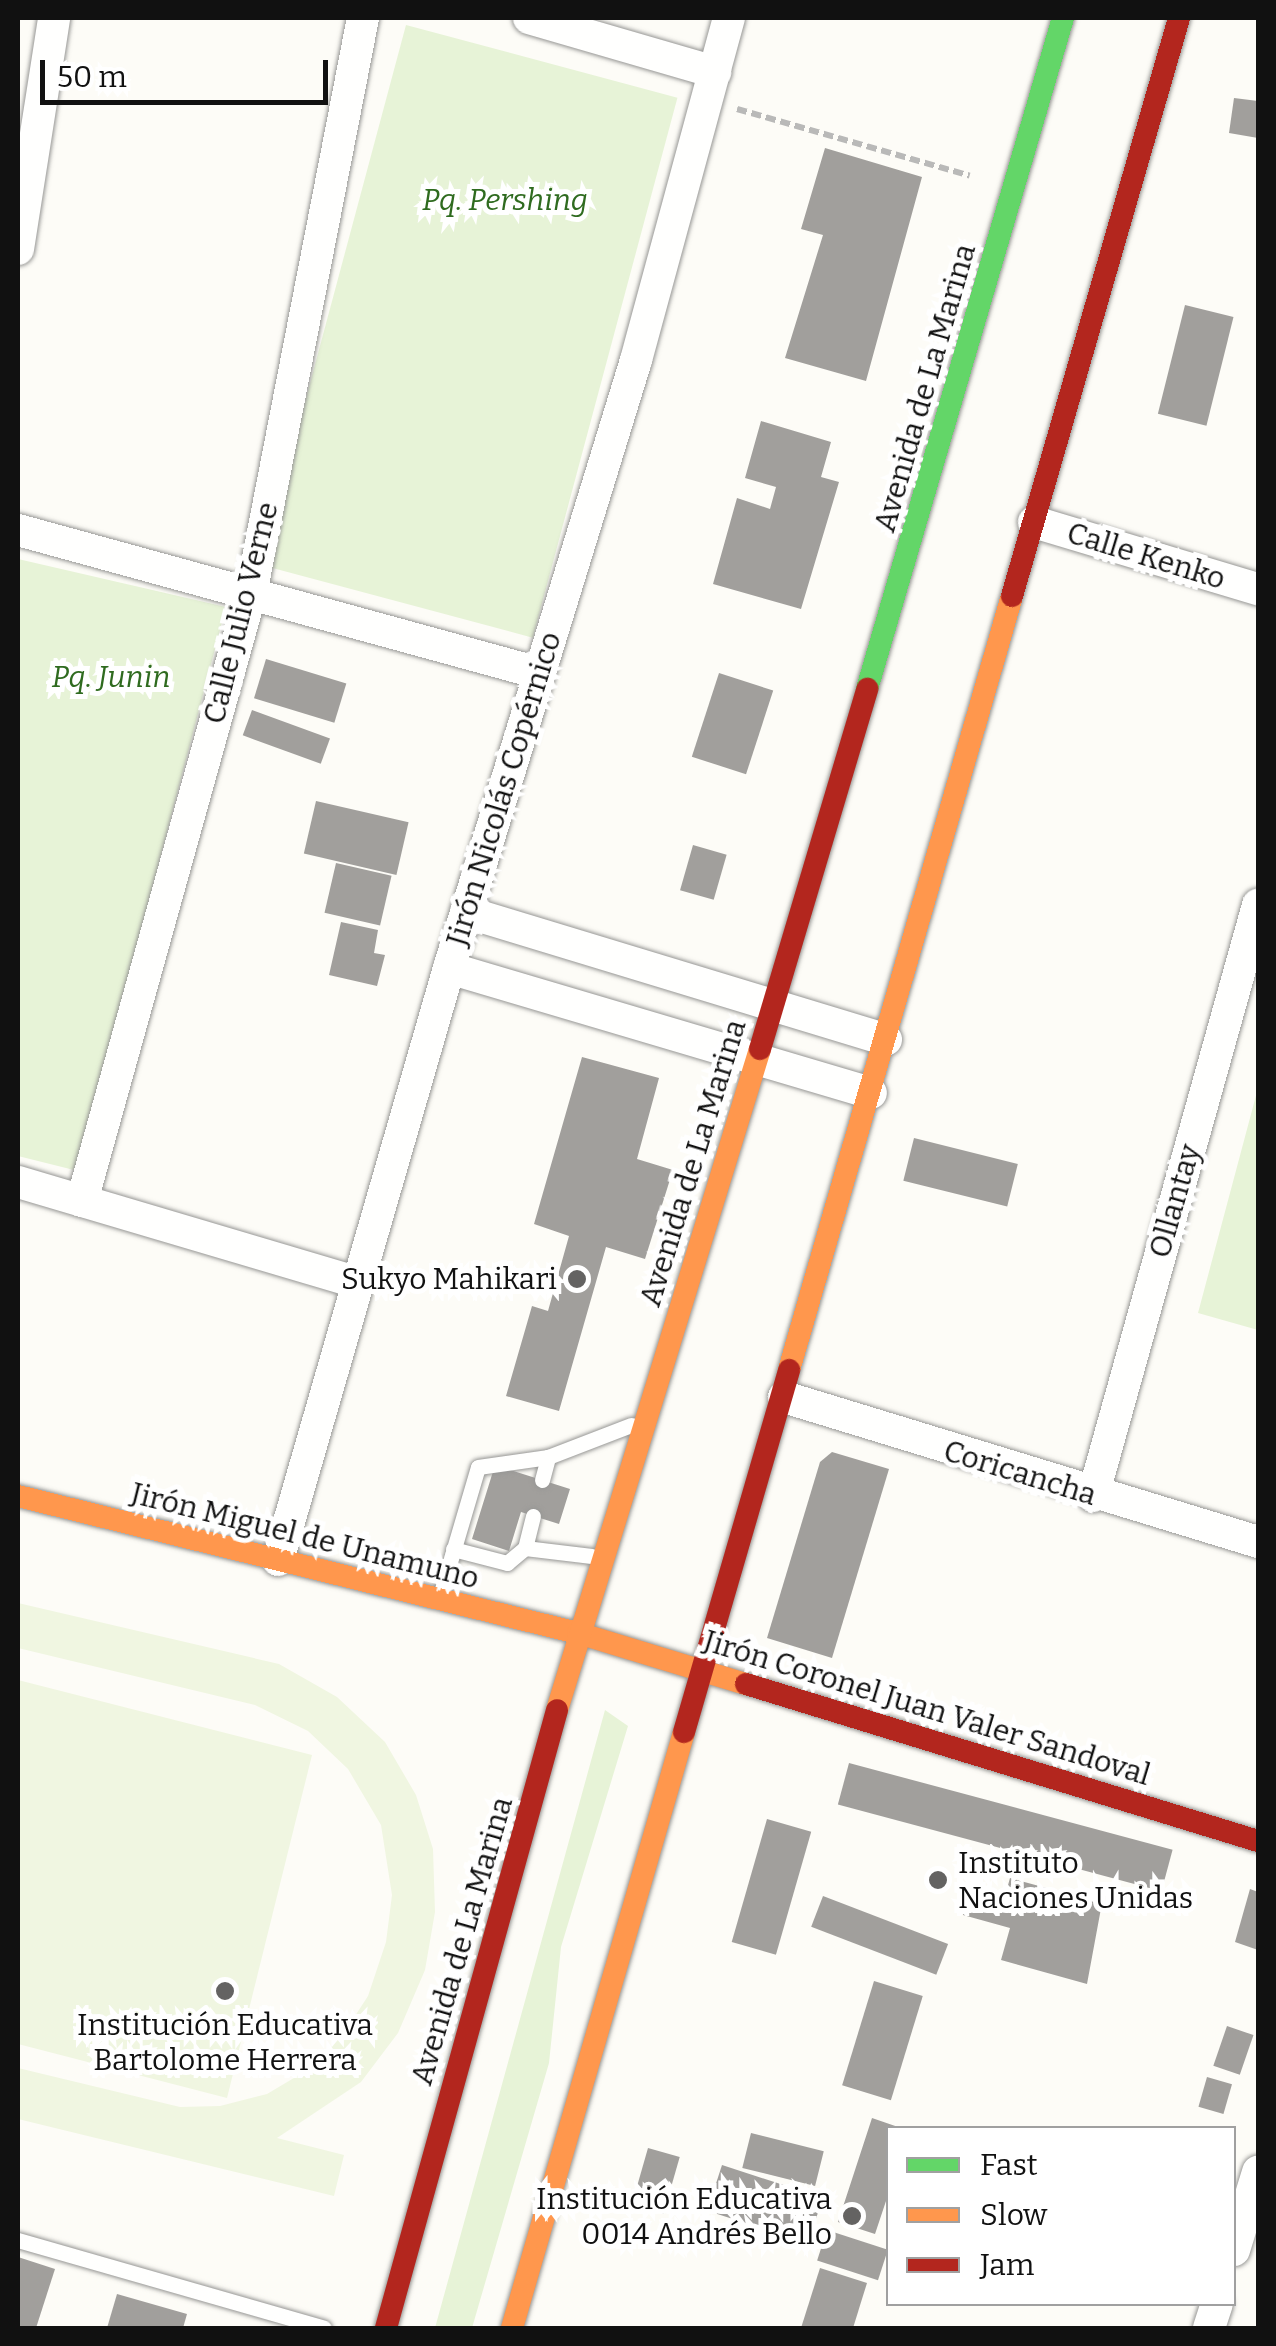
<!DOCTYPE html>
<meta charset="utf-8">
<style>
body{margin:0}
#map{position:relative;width:1276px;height:2346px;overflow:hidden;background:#fdfcf7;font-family:Bitter,serif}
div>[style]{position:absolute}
.green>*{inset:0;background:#e7f3d7;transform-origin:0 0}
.pitch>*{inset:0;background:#f0f6e1}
.building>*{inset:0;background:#a19f9c;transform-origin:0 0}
.path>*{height:6px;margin-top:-3px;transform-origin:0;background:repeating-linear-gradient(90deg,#b9b9b8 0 10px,transparent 0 15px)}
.roads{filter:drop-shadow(0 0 2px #979795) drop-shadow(0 0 2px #979795)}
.lane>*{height:15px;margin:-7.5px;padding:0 7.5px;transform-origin:7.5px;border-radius:7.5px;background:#fffffe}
.street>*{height:32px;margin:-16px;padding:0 16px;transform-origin:16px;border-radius:16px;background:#fffffe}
.fast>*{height:22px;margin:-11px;padding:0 11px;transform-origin:11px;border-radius:11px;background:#63d668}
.slow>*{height:22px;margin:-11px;padding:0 11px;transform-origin:11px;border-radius:11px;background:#ff974d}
.jam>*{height:22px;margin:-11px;padding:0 11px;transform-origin:11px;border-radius:11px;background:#b3261e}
.dots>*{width:28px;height:28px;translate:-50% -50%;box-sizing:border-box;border:5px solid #fff;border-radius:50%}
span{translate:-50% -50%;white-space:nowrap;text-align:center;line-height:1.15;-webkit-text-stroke:10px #fff;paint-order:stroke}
.park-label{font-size:30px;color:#2f6b1f;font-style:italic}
.street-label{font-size:30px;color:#111}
.poi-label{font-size:30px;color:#111}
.right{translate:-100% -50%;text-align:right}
.left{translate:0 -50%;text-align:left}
.frame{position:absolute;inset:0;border:20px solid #111;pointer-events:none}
.legend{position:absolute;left:886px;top:2126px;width:350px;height:180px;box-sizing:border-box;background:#fff;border:2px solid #a0a0a0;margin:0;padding:12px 18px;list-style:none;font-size:30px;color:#111}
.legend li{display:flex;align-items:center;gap:20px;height:50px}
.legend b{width:50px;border:2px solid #a0a0a0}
.scale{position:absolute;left:40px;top:60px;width:288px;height:45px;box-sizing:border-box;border:5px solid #111;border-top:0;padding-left:12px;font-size:30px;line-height:35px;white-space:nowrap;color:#111;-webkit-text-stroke:8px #fff;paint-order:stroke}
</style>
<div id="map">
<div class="green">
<div style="left:406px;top:25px;width:281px;height:559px;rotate:15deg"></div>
<div style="clip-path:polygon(18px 559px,226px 607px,78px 1171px,18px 1156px)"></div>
<div style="clip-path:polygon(1258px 1088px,1258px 1330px,1198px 1313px)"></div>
<div style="clip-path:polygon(605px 1710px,628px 1726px,561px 1947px,549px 2063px,472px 2328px,435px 2328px)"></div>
</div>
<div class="pitch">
<div style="clip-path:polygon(18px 1603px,279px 1664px,337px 1697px,385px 1742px,416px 1795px,433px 1849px,435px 1912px,425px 1970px,398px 2033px,361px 2082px,277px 2138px,344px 2155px,334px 2196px,18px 2119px,18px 2068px,180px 2107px,220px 2106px,267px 2094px,304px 2072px,342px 2036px,368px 1996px,386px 1942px,392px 1895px,381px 1825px,348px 1769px,308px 1731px,255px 1705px,18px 1648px)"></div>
<div style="clip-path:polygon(18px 1680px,312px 1755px,227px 2098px,18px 2044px)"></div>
</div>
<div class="building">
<div style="clip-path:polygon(1234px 98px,1258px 101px,1258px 138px,1229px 133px)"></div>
<div style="clip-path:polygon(825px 148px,922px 177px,866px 381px,785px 358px,823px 235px,801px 229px)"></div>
<div style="left:1185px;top:305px;width:50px;height:112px;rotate:14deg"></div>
<div style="clip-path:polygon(761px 421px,831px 442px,821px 477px,839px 482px,801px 609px,713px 584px,737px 498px,770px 509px,776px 487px,745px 478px)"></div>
<div style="left:266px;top:659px;width:84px;height:41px;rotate:17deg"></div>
<div style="left:719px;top:673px;width:57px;height:88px;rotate:18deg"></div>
<div style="left:252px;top:710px;width:83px;height:27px;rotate:20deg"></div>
<div style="left:316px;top:801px;width:95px;height:54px;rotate:13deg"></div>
<div style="left:693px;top:845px;width:35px;height:47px;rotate:16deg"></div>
<div style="left:336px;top:863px;width:57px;height:51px;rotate:13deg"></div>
<div style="clip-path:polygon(341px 922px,378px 930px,374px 953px,385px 955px,377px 986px,329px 975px)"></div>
<div style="clip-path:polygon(582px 1057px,659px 1078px,637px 1159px,673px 1170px,645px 1259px,606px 1247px,559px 1411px,506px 1396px,532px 1306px,548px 1311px,569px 1236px,534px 1224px)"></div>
<div style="left:914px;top:1138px;width:107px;height:44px;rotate:14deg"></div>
<div style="clip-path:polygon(832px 1452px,889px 1469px,832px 1658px,767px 1638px,820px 1462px)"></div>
<div style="clip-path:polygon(495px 1465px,570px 1489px,559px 1524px,521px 1512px,509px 1551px,472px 1539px)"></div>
<div style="left:849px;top:1763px;width:335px;height:43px;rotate:15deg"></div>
<div style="left:767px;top:1819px;width:46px;height:128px;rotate:16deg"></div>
<div style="clip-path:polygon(1010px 1878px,1102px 1903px,1087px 1984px,1001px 1960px,1010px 1928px,963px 1915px,971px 1887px,1005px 1896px)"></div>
<div style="clip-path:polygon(1250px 1889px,1258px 1892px,1258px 1950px,1235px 1942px)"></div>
<div style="left:823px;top:1896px;width:134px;height:33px;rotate:21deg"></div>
<div style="left:874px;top:1981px;width:51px;height:109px;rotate:17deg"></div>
<div style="left:1227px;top:2026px;width:28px;height:42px;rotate:19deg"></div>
<div style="left:1207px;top:2077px;width:26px;height:31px;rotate:16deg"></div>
<div style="clip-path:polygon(872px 2118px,901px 2128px,888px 2128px,888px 2195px,875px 2234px,838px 2222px)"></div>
<div style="left:751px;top:2133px;width:75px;height:36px;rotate:14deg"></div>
<div style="left:648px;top:2148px;width:33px;height:59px;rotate:16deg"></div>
<div style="left:722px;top:2165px;width:106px;height:48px;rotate:18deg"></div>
<div style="left:827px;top:2230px;width:64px;height:32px;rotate:18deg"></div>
<div style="clip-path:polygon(18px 2257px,55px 2269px,36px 2328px,18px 2328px)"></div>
<div style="clip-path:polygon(820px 2268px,867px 2283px,853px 2328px,801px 2328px)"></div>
<div style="clip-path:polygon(117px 2294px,187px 2314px,183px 2328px,107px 2328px)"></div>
</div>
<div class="path">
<div style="left:737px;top:109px;width:242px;rotate:16deg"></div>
</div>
<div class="roads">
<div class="lane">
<div style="left:542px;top:1480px;width:24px;rotate:-75deg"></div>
<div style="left:548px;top:1457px;width:89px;rotate:-21.1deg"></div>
<div style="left:533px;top:1516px;width:33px;rotate:104deg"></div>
<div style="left:525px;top:1548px;width:67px;rotate:6.8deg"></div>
<div style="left:453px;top:1549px;width:56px;rotate:14.5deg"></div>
<div style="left:507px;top:1563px;width:23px;rotate:-40deg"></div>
<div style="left:440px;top:1596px;width:134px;rotate:-73.6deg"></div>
<div style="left:478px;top:1467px;width:71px;rotate:-8.1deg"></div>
<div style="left:18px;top:2240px;width:318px;rotate:16deg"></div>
</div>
<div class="street">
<div style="left:529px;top:18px;width:194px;rotate:16.2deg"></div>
<div style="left:18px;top:249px;width:234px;rotate:-81.1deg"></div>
<div style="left:1034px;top:522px;width:234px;rotate:16.7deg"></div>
<div style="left:18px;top:530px;width:540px;rotate:15.35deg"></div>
<div style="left:466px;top:912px;width:439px;rotate:16.9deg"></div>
<div style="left:449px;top:968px;width:440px;rotate:16.5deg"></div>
<div style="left:18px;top:1182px;width:352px;rotate:16.5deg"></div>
<div style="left:82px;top:1201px;width:635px;rotate:-74.48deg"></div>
<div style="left:252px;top:589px;width:582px;rotate:-79deg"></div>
<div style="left:784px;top:1397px;width:496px;rotate:17deg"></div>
<div style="left:1093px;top:1496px;width:614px;rotate:-74.4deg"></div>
<div style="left:278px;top:1560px;width:616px;rotate:-73.89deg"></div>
<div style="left:449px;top:968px;width:636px;rotate:-72.9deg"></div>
<div style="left:636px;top:360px;width:354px;rotate:-74.8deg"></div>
<div style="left:1234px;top:2250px;width:82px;rotate:-72.9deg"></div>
<div style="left:1209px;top:2328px;width:25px;rotate:-72deg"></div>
</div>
<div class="fast">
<div style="left:867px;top:689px;width:699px;rotate:-73.72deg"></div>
</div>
<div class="slow">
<div style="left:789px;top:1370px;width:805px;rotate:-73.93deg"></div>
<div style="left:18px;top:1496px;width:577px;rotate:13.75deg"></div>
<div style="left:578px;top:1633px;width:176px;rotate:16.9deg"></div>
<div style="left:557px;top:1710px;width:691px;rotate:-72.93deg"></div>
<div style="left:512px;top:2328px;width:620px;rotate:-73.9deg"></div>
</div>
<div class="jam">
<div style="left:1012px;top:596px;width:602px;rotate:-73.88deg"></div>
<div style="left:760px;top:1049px;width:376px;rotate:-73.4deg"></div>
<div style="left:746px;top:1684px;width:536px;rotate:17.05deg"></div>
<div style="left:684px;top:1732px;width:377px;rotate:-73.8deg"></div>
<div style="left:386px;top:2328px;width:641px;rotate:-74.53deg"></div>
</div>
</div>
<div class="dots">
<div style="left:577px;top:1279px;background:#646362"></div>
<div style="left:938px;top:1880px;background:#646362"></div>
<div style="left:225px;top:1991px;background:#646362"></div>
<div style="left:852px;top:2216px;background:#646362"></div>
</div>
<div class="park-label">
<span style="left:505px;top:200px">Pq. Pershing</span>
<span style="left:111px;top:677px">Pq. Junin</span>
</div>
<div class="street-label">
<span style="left:925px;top:388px;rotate:-74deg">Avenida de La Marina</span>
<span style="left:1146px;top:556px;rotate:17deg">Calle Kenko</span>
<span style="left:241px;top:613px;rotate:-76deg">Calle Julio Verne</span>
<span style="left:504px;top:789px;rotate:-73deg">Jirón Nicolás Copérnico</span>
<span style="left:693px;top:1163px;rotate:-73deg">Avenida de La Marina</span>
<span style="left:1175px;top:1201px;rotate:-74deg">Ollantay</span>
<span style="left:1020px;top:1473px;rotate:17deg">Coricancha</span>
<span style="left:305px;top:1536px;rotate:14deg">Jirón Miguel de Unamuno</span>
<span style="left:927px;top:1708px;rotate:17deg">Jirón Coronel Juan Valer Sandoval</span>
<span style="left:462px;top:1941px;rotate:-74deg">Avenida de La Marina</span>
</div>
<div class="poi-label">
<span class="right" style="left:557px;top:1279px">Sukyo Mahikari</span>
<span class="left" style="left:958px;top:1880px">Instituto<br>Naciones Unidas</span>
<span style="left:225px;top:2042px">Institución Educativa<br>Bartolome Herrera</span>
<span class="right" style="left:832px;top:2216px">Institución Educativa<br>0014 Andrés Bello</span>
</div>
<div class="frame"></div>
<ul class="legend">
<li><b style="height:12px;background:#63d668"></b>Fast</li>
<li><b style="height:12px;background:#ff974d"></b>Slow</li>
<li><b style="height:12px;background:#b3261e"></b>Jam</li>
</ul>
<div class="scale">50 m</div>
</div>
